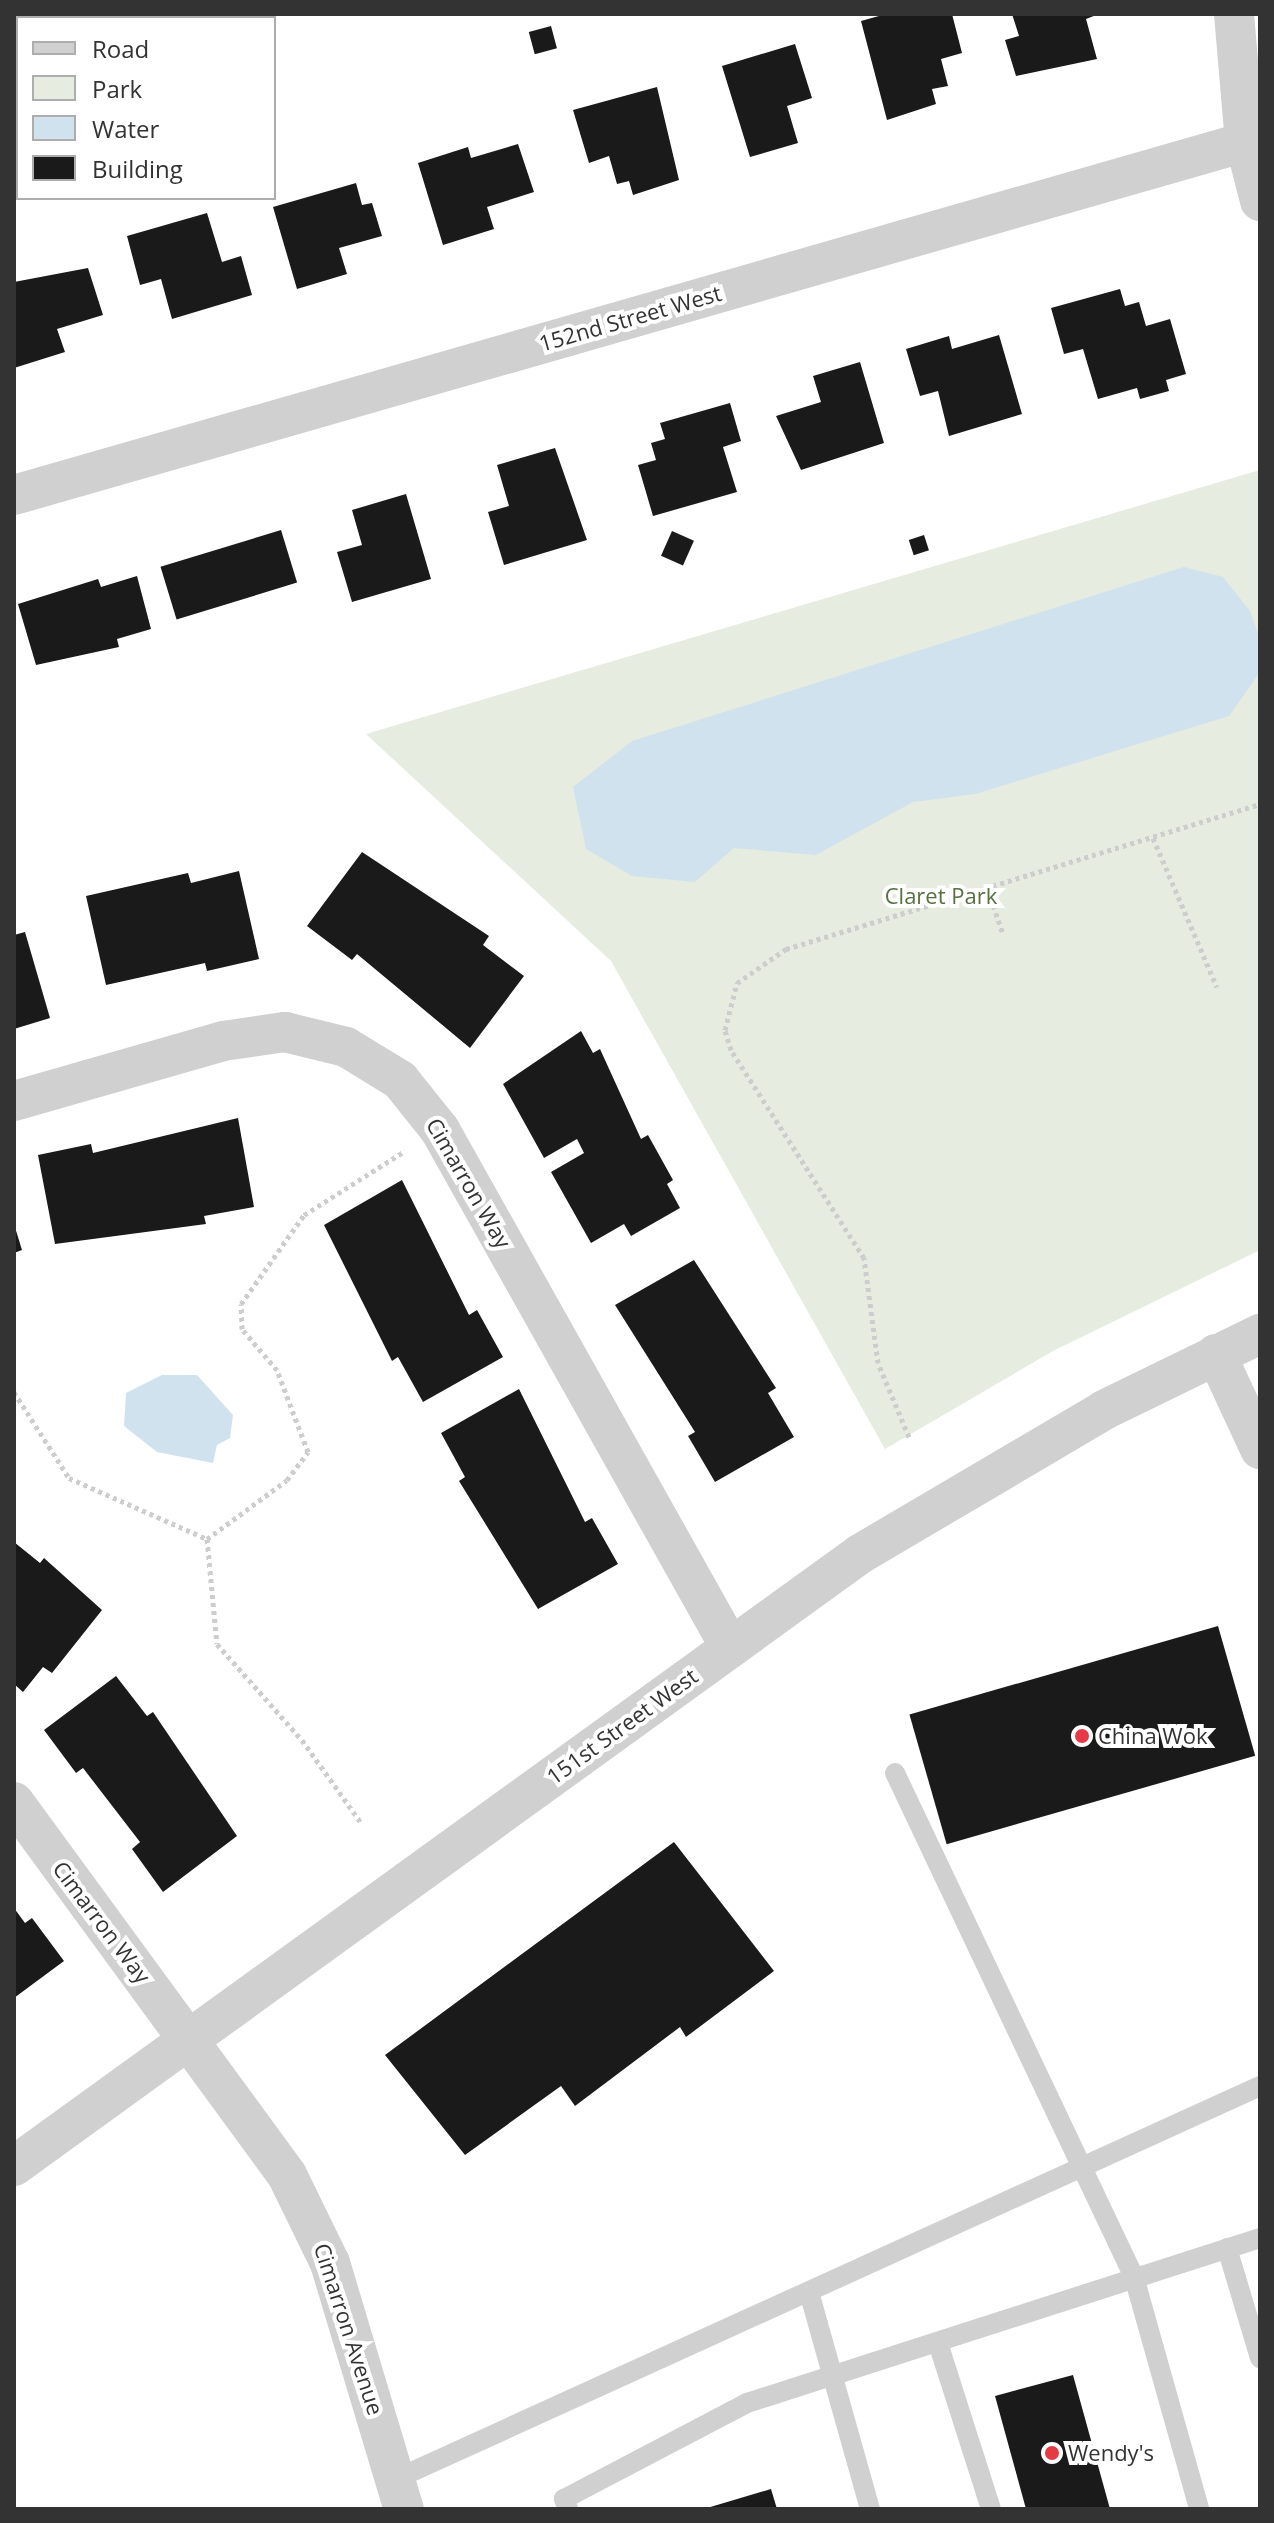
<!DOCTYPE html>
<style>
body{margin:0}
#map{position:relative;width:1274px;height:2523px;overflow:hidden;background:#fff;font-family:"Open Sans",sans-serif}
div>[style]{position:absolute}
.green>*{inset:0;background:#e6ecdf}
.water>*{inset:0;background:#cfe2ee}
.building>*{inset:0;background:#1a1a1a;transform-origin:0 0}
.path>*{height:5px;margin-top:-2.5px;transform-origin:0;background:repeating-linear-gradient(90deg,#cdcdcd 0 4px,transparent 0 8px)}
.service>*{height:20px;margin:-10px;padding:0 10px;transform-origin:10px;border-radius:10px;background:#d0d0d0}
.minor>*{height:40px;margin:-20px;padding:0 20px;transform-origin:20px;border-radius:20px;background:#d0d0d0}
.dots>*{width:22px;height:22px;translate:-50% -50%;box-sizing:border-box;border:4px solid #fff;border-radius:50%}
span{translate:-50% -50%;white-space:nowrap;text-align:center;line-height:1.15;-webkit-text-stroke:8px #fff;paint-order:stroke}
.street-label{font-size:22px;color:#333}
.park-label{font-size:22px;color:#56703f}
.poi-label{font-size:22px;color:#333}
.left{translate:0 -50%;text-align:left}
.frame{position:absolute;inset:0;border:16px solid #333;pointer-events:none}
.legend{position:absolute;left:16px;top:16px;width:260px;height:184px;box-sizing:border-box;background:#fff;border:2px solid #adadad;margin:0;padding:10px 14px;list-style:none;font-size:24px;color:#333}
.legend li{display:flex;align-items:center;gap:16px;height:40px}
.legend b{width:40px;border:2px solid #adadad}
</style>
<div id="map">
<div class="green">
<div style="clip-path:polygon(1260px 470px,1260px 1250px,1053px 1351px,885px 1449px,611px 961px,366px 734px)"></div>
</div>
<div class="water">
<div style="clip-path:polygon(1184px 567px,1223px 577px,1250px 611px,1260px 639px,1260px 672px,1229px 716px,975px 794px,913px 802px,816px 855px,734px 848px,695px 882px,632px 876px,586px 849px,573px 787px,632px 741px)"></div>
<div style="clip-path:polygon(162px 1375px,197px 1375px,233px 1415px,230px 1438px,217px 1445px,213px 1463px,157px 1452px,124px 1426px,126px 1393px)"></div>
</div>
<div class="building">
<div style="clip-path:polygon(14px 14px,54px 18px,18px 18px,14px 64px)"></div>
<div style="clip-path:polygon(129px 14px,212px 14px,212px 15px,130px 18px)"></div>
<div style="clip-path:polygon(886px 14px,952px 14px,962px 53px,941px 59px,948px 86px,932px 89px,936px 104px,887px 120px,861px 21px)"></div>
<div style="clip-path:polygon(1012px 14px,1099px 14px,1086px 19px,1097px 59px,1016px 76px,1005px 40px,1019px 36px)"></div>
<div style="left:551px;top:26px;width:23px;height:23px;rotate:75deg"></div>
<div style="clip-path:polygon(795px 44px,812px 98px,787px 106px,798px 143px,750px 157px,722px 66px)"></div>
<div style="clip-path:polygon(657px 87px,679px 180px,633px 195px,629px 181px,617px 184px,609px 156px,589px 163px,573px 110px)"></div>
<div style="clip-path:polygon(518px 144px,534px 192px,487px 207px,494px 229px,443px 245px,418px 163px,468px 147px,471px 158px)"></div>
<div style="clip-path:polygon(356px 183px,362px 205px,372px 203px,382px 236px,339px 248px,347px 274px,297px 289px,273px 207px)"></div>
<div style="clip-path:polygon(207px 213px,222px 262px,241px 256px,252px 295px,172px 319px,161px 279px,140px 285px,127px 236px)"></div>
<div style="clip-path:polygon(88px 268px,103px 315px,57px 329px,65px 352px,14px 368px,14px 282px)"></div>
<div style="clip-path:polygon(1120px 289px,1125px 306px,1139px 302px,1146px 326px,1170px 319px,1186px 374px,1166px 380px,1169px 391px,1140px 399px,1137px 388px,1098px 399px,1083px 349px,1064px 354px,1051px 308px)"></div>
<div style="clip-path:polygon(999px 335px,1022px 414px,949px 436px,938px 391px,920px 396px,906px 349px,949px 336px,952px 349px)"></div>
<div style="clip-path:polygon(860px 362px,884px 443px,801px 470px,776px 416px,821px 402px,813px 376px)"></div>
<div style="clip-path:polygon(730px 403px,741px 441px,723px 447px,737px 492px,653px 516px,638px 465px,656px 460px,651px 443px,665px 439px,660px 423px)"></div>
<div style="clip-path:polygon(555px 448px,587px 540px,504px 565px,488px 512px,509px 506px,497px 465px)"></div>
<div style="clip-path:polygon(406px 494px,431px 579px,352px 602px,337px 552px,362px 545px,352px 510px)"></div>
<div style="left:281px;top:530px;width:55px;height:126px;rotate:73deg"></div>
<div style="left:672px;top:531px;width:24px;height:27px;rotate:24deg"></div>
<div style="left:924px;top:535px;width:16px;height:16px;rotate:72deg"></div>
<div style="clip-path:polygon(137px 576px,151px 629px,117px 639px,119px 647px,36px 665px,18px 604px,98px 579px,101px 587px)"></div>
<div style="clip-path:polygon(362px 852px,489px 936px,483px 945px,524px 976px,470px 1048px,357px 954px,352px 960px,307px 926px)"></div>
<div style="clip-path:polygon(239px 871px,259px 959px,207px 971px,205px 963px,106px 985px,86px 896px,188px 873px,191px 883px)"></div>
<div style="clip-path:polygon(25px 932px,50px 1018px,14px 1029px,14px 935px)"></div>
<div style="clip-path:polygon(581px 1031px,593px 1053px,600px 1049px,641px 1139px,648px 1135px,673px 1180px,667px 1184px,680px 1208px,631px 1236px,624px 1224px,591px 1243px,551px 1172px,584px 1153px,577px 1139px,544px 1158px,503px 1084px)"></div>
<div style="clip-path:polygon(238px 1118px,254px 1207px,204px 1216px,206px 1224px,55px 1244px,38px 1155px,91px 1144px,93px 1153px)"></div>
<div style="clip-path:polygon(402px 1180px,469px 1315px,477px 1310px,503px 1357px,423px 1402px,398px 1357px,392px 1361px,324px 1225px)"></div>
<div style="clip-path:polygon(14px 1224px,22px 1250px,14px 1253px)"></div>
<div style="clip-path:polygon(694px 1260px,776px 1388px,768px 1393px,794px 1437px,715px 1482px,688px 1436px,695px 1432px,615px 1305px)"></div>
<div style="clip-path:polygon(519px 1389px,585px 1522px,592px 1518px,618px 1564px,538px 1609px,459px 1481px,465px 1477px,441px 1433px)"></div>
<div style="clip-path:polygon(14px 1542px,40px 1563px,44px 1558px,102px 1610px,52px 1673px,43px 1667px,23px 1692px,14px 1684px)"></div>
<div style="left:1218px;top:1626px;width:135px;height:321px;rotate:74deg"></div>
<div style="clip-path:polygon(116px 1676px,147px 1716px,153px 1712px,237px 1836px,163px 1892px,132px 1849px,140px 1842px,83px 1768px,76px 1773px,44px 1730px)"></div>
<div style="clip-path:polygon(674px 1842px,774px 1971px,686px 2037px,680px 2027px,575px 2106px,561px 2086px,465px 2155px,385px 2055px)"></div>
<div style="clip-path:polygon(14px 1908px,25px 1923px,32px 1918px,64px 1961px,14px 1998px)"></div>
<div style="clip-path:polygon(1073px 2375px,1110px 2509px,1026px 2509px,995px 2396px)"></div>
<div style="clip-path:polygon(771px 2489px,777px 2509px,707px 2509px,707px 2508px)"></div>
</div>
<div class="path">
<div style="left:1153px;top:838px;width:162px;rotate:66.8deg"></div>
<div style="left:988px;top:890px;width:46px;rotate:71.2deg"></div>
<div style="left:14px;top:1392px;width:102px;rotate:57.4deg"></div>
<div style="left:69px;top:1478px;width:151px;rotate:23.8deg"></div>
<div style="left:207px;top:1539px;width:99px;rotate:-36.4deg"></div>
<div style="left:287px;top:1480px;width:35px;rotate:-53deg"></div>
<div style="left:308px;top:1452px;width:88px;rotate:-110.7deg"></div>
<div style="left:277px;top:1370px;width:54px;rotate:-130.5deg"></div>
<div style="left:242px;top:1329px;width:25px;rotate:-92deg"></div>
<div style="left:241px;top:1304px;width:109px;rotate:-54.7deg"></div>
<div style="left:304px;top:1215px;width:120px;rotate:-32.4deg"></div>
<div style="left:909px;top:1437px;width:80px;rotate:-112.7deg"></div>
<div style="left:878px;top:1363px;width:106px;rotate:-97.6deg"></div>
<div style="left:864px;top:1258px;width:247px;rotate:-122.6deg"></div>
<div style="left:731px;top:1050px;width:21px;rotate:-107deg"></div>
<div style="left:725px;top:1030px;width:49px;rotate:-75.7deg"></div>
<div style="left:737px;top:983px;width:60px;rotate:-34.8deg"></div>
<div style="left:786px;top:949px;width:496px;rotate:-17deg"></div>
<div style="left:207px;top:1539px;width:105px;rotate:84.6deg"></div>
<div style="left:217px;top:1644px;width:128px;rotate:48.5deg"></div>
<div style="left:302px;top:1740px;width:103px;rotate:54.5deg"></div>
</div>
<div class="service">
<div style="left:895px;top:1773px;width:558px;rotate:64.63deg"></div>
<div style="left:1134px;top:2277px;width:241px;rotate:74.3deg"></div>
<div style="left:1227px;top:2248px;width:115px;rotate:73.3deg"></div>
<div style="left:809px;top:2292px;width:225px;rotate:74.3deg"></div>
<div style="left:938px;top:2343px;width:174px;rotate:72.3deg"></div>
<div style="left:396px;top:2479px;width:949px;rotate:-24.46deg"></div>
<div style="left:568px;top:2509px;width:11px;rotate:-112deg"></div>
<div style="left:564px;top:2499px;width:207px;rotate:-27.7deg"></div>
<div style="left:747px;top:2403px;width:539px;rotate:-17.83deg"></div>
</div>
<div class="minor">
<div style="left:1234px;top:14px;width:128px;rotate:85.1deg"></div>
<div style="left:1245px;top:142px;width:61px;rotate:75.7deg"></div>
<div style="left:14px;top:495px;width:1281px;rotate:-16deg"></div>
<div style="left:14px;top:1101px;width:217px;rotate:-16deg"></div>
<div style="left:223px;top:1041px;width:63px;rotate:-8.3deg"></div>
<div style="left:285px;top:1032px;width:63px;rotate:13.8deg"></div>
<div style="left:346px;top:1047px;width:63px;rotate:31.4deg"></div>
<div style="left:400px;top:1080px;width:64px;rotate:51.3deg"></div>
<div style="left:440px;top:1130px;width:593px;rotate:60.71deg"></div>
<div style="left:1216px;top:1354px;width:105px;rotate:65.1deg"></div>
<div style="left:14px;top:1802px;width:462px;rotate:53.8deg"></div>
<div style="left:287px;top:2175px;width:98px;rotate:64deg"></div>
<div style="left:330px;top:2263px;width:257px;rotate:73.3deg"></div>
<div style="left:14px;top:2166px;width:1044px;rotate:-35.88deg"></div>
<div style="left:860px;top:1554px;width:283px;rotate:-30.5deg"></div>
<div style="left:1104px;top:1410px;width:174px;rotate:-26deg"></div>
</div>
<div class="dots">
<div style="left:1082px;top:1736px;background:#e63946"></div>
<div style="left:1052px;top:2453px;background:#e63946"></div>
</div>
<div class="street-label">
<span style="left:630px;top:318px;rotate:-16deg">152nd Street West</span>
<span style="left:469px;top:1183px;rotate:60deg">Cimarron Way</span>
<span style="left:622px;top:1726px;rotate:-36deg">151st Street West</span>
<span style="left:102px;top:1922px;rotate:53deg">Cimarron Way</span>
<span style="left:349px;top:2329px;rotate:72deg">Cimarron Avenue</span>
</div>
<div class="park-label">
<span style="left:941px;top:896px">Claret Park</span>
</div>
<div class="poi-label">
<span class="left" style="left:1098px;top:1736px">China Wok</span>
<span class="left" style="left:1068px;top:2453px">Wendy's</span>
</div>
<div class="frame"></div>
<ul class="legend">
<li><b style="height:10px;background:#d0d0d0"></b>Road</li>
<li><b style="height:22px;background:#e6ecdf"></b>Park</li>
<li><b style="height:22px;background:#cfe2ee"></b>Water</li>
<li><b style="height:22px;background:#1a1a1a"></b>Building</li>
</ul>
</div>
